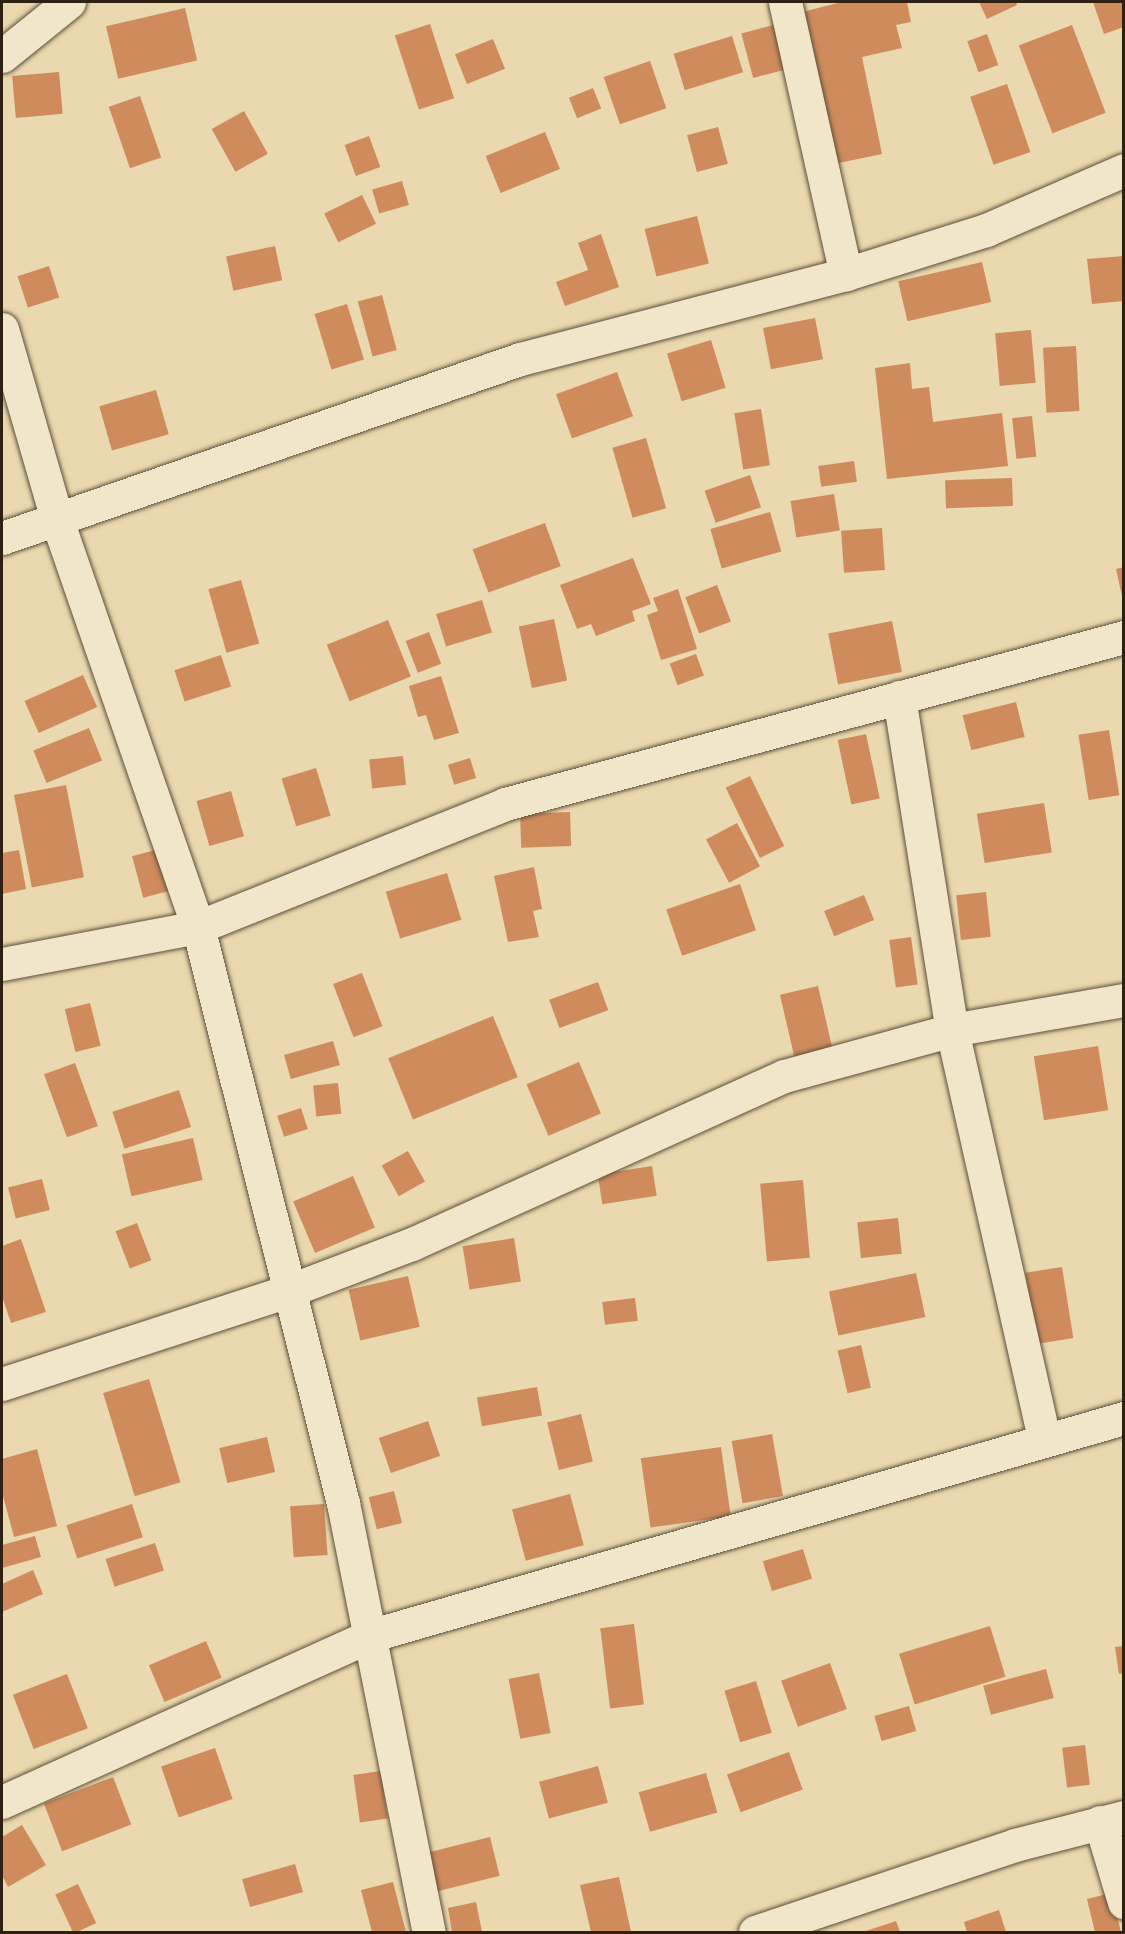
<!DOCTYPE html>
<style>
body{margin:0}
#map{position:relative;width:1125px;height:1934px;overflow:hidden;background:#ead8ae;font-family:Vollkorn,serif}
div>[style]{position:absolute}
.building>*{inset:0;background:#cf8b5c;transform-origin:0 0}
.roads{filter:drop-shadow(0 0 2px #5d4f3a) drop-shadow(0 0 2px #5d4f3a)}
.minor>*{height:33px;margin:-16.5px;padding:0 16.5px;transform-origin:16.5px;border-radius:16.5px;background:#f1e6ca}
span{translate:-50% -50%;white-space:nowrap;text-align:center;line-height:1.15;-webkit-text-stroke:4.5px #f1e6ca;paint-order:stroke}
.frame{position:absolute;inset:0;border:3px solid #2e2113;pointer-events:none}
</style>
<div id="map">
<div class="building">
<div style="clip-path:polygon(842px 2px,907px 2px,911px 22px,896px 25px,902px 48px,862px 57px,882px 154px,834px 164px,802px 12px)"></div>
<div style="clip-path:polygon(979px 2px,1016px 2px,1017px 5px,987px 19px)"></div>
<div style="clip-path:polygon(1093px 2px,1124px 2px,1124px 27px,1104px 34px)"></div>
<div style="left:185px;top:8px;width:54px;height:81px;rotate:77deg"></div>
<div style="left:430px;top:24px;width:78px;height:37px;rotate:72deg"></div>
<div style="left:777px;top:24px;width:46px;height:37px;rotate:75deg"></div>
<div style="left:1072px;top:25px;width:94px;height:57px;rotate:69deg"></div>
<div style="left:987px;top:34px;width:33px;height:21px;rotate:70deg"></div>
<div style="left:732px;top:36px;width:38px;height:61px;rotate:73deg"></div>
<div style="left:493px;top:39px;width:32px;height:41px;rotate:68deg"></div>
<div style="left:650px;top:61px;width:50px;height:49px;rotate:71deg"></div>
<div style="left:59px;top:72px;width:42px;height:47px;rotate:85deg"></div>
<div style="left:1007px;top:84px;width:72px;height:39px;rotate:71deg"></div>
<div style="left:593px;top:88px;width:22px;height:26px;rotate:68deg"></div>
<div style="left:140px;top:96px;width:65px;height:33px;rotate:71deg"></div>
<div style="left:244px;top:111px;width:49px;height:37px;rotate:61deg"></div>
<div style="left:718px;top:127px;width:38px;height:32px;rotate:75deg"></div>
<div style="left:545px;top:132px;width:40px;height:64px;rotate:68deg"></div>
<div style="left:369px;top:136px;width:33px;height:26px;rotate:70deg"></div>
<div style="left:402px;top:181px;width:25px;height:31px;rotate:74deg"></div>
<div style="left:362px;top:195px;width:32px;height:42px;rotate:64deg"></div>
<div style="left:697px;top:216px;width:49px;height:54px;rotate:76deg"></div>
<div style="clip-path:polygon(601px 234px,619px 287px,565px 306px,556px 282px,588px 270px,578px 243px)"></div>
<div style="left:275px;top:246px;width:35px;height:50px;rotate:78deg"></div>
<div style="clip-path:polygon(1124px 256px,1124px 301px,1092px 304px,1087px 259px)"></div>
<div style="left:982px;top:262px;width:41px;height:86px;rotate:77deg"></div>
<div style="left:49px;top:266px;width:33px;height:33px;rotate:72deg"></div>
<div style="left:382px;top:295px;width:57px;height:25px;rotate:75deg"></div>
<div style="left:347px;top:304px;width:58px;height:34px;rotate:73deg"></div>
<div style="left:815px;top:318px;width:42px;height:53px;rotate:79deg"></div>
<div style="left:1031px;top:330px;width:53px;height:36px;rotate:85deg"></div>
<div style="left:711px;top:340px;width:50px;height:46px;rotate:73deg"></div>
<div style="left:1076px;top:346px;width:65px;height:33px;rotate:87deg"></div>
<div style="clip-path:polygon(910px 363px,912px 389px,929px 387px,933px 422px,1002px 413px,1008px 466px,887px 479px,875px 368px)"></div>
<div style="left:617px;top:372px;width:47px;height:65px;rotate:70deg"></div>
<div style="left:156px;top:390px;width:46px;height:59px;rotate:74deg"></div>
<div style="left:761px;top:409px;width:57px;height:27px;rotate:81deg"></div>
<div style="left:1032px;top:416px;width:41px;height:20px;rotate:84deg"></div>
<div style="left:646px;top:438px;width:73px;height:35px;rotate:74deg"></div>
<div style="left:854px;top:461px;width:21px;height:36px;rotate:82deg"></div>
<div style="left:750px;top:475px;width:34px;height:48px;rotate:71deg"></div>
<div style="left:1012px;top:478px;width:28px;height:67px;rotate:88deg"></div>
<div style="left:834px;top:494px;width:37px;height:44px;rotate:81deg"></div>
<div style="left:770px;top:512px;width:41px;height:62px;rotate:74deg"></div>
<div style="left:545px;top:523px;width:46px;height:77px;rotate:70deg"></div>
<div style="left:882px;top:528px;width:42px;height:41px;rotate:86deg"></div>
<div style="clip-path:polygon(633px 558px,651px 604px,632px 611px,635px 621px,596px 636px,591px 624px,577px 629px,560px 585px)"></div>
<div style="clip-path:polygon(1124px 567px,1124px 600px,1123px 601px,1116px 569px)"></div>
<div style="left:241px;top:580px;width:66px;height:34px;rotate:74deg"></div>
<div style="left:717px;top:585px;width:39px;height:34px;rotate:69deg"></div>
<div style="clip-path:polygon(678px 589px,697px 649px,661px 660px,647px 615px,658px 611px,653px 598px)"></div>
<div style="left:482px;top:600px;width:34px;height:48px;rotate:73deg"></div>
<div style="left:554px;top:619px;width:63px;height:36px;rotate:78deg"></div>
<div style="left:388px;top:620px;width:61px;height:66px;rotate:68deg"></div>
<div style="left:892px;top:621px;width:52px;height:65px;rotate:79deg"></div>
<div style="left:429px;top:632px;width:34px;height:25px;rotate:69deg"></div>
<div style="left:696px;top:654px;width:23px;height:28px;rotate:70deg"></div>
<div style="left:221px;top:655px;width:33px;height:49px;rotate:72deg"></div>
<div style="left:83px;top:675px;width:35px;height:64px;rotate:66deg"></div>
<div style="clip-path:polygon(441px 676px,459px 733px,434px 740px,426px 715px,418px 717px,409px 686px)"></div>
<div style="left:1016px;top:702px;width:36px;height:55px;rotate:76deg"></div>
<div style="left:89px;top:728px;width:35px;height:60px;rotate:68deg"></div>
<div style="left:1109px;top:730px;width:66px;height:31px;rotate:81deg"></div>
<div style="left:866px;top:734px;width:66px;height:29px;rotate:78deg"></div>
<div style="left:403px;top:756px;width:29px;height:34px;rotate:84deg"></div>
<div style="left:470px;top:758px;width:21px;height:23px;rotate:73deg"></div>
<div style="left:316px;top:768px;width:50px;height:36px;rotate:73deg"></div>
<div style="left:750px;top:776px;width:78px;height:27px;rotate:64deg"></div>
<div style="left:66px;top:785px;width:94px;height:53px;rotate:79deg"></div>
<div style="left:231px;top:791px;width:47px;height:36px;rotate:74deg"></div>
<div style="left:1044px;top:803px;width:50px;height:68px;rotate:81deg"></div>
<div style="left:570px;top:812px;width:34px;height:50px;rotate:88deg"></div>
<div style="left:737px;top:823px;width:49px;height:35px;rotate:62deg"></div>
<div style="left:163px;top:848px;width:43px;height:32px;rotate:75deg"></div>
<div style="clip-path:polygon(19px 850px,26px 889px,2px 894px,2px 853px)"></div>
<div style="clip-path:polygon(534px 867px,542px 909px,533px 911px,539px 937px,508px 942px,494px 876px)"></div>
<div style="left:447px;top:873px;width:49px;height:64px;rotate:73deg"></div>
<div style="left:740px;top:884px;width:49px;height:78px;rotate:71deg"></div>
<div style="left:986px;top:892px;width:45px;height:30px;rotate:84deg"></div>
<div style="left:864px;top:895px;width:27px;height:43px;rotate:68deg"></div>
<div style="left:911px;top:937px;width:48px;height:22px;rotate:82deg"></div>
<div style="left:362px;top:973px;width:57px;height:31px;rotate:69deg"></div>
<div style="left:598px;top:982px;width:30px;height:52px;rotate:70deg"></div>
<div style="left:818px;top:986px;width:63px;height:39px;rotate:77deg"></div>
<div style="left:90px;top:1003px;width:44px;height:26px;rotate:76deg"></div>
<div style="left:493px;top:1016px;width:66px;height:113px;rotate:68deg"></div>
<div style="left:333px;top:1041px;width:25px;height:51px;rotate:74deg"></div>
<div style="left:1098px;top:1046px;width:65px;height:65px;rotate:81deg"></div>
<div style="left:579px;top:1062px;width:56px;height:57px;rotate:67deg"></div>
<div style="left:75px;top:1063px;width:67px;height:33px;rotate:70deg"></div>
<div style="left:338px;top:1083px;width:31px;height:25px;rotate:84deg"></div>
<div style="left:179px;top:1090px;width:39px;height:70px;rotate:72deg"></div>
<div style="left:301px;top:1108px;width:22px;height:25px;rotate:72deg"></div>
<div style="left:193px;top:1138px;width:43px;height:73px;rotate:77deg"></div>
<div style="left:408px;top:1151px;width:35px;height:30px;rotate:61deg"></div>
<div style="left:652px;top:1166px;width:30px;height:55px;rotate:81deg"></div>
<div style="left:353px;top:1176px;width:56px;height:65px;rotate:67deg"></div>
<div style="left:42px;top:1179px;width:32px;height:35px;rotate:76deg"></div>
<div style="left:803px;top:1180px;width:78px;height:43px;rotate:85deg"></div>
<div style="left:898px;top:1218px;width:36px;height:41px;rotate:84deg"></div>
<div style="left:137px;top:1223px;width:40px;height:23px;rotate:69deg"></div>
<div style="left:514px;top:1238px;width:44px;height:52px;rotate:81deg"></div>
<div style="clip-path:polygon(21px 1239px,46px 1312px,11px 1323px,2px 1296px,2px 1246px)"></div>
<div style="left:1062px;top:1267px;width:72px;height:37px;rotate:81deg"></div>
<div style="left:916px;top:1273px;width:45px;height:89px;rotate:78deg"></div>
<div style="left:408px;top:1276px;width:52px;height:61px;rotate:77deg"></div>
<div style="left:635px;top:1298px;width:23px;height:33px;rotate:83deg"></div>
<div style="left:861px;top:1345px;width:44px;height:24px;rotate:77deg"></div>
<div style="left:149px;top:1379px;width:108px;height:48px;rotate:73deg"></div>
<div style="left:537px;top:1387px;width:29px;height:61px;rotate:80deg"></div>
<div style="left:581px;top:1414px;width:49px;height:35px;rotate:76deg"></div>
<div style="left:428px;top:1421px;width:37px;height:52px;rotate:71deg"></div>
<div style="left:772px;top:1434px;width:63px;height:41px;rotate:80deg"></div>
<div style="left:267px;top:1437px;width:36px;height:49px;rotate:77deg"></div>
<div style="left:721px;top:1447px;width:70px;height:81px;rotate:82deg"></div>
<div style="clip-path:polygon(37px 1449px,57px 1526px,14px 1537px,2px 1492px,2px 1459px)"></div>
<div style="left:394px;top:1491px;width:33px;height:26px;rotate:76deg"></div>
<div style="left:570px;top:1494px;width:53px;height:60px;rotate:75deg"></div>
<div style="left:132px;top:1504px;width:35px;height:69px;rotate:72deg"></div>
<div style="left:324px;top:1504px;width:51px;height:34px;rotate:86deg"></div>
<div style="clip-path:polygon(35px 1536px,41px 1557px,2px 1568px,2px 1545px)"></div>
<div style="left:155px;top:1543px;width:29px;height:52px;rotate:72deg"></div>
<div style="left:803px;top:1549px;width:31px;height:42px;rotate:73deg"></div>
<div style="clip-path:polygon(33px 1570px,43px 1594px,2px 1612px,2px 1584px)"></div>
<div style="left:634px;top:1624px;width:81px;height:34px;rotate:83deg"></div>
<div style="left:990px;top:1626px;width:53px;height:95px;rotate:73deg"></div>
<div style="left:206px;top:1641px;width:40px;height:62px;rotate:67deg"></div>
<div style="clip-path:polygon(1124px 1646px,1124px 1673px,1119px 1674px,1115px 1647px)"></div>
<div style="left:830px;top:1663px;width:49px;height:52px;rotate:70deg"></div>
<div style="left:1046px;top:1669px;width:30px;height:65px;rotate:75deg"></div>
<div style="left:539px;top:1673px;width:61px;height:31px;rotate:79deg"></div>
<div style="left:67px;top:1674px;width:58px;height:58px;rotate:69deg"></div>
<div style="left:756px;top:1681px;width:54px;height:33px;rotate:73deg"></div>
<div style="left:909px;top:1706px;width:26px;height:36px;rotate:74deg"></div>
<div style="left:1085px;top:1745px;width:40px;height:23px;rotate:83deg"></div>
<div style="left:215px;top:1748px;width:54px;height:57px;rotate:71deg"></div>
<div style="left:789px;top:1752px;width:40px;height:66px;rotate:70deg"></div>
<div style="left:598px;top:1766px;width:38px;height:61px;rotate:75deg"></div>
<div style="left:381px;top:1771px;width:48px;height:28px;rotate:82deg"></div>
<div style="left:706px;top:1773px;width:41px;height:70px;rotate:74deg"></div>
<div style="left:113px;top:1777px;width:51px;height:74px;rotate:69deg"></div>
<div style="clip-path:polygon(22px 1825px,46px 1865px,8px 1887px,2px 1875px,2px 1837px)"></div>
<div style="left:490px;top:1837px;width:40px;height:67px;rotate:76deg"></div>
<div style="left:295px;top:1864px;width:29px;height:55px;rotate:74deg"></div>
<div style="clip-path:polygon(619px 1877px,631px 1932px,591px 1932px,580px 1885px)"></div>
<div style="clip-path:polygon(393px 1882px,406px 1932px,372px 1932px,361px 1890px)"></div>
<div style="left:78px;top:1884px;width:43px;height:25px;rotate:65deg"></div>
<div style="clip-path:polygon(1111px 1893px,1121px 1932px,1095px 1932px,1087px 1899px)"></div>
<div style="clip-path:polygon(476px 1902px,482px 1932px,452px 1932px,448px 1908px)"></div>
<div style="clip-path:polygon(999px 1910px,1006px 1932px,967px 1932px,964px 1922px)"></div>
<div style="clip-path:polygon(896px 1921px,900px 1932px,863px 1932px)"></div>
</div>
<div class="roads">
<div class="minor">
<div style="left:785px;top:2px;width:279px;rotate:77.4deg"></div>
<div style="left:2px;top:56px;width:86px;rotate:-38.9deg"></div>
<div style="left:2px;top:329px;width:199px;rotate:73.9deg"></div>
<div style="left:57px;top:520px;width:431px;rotate:70.9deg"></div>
<div style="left:198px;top:927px;width:594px;rotate:75.87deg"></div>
<div style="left:343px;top:1503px;width:438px;rotate:78.7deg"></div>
<div style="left:2px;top:538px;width:548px;rotate:-19.06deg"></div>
<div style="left:520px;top:359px;width:337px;rotate:-14.6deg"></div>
<div style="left:846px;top:274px;width:147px;rotate:-17.4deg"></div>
<div style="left:986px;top:230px;width:150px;rotate:-23.5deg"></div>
<div style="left:899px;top:697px;width:337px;rotate:81deg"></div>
<div style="left:952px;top:1030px;width:418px;rotate:77.3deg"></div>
<div style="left:2px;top:964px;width:199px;rotate:-10.7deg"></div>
<div style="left:198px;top:927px;width:331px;rotate:-21.8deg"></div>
<div style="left:505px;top:804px;width:641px;rotate:-15.1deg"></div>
<div style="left:2px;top:1384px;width:301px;rotate:-18deg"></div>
<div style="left:288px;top:1291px;width:133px;rotate:-20.8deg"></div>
<div style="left:412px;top:1244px;width:408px;rotate:-24.3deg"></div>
<div style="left:784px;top:1076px;width:174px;rotate:-15.3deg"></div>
<div style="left:952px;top:1030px;width:175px;rotate:-9.9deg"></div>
<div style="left:2px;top:1802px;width:403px;rotate:-24.3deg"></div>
<div style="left:369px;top:1636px;width:786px;rotate:-16.11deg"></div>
<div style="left:1100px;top:1822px;width:84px;rotate:73.3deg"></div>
<div style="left:755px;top:1932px;width:274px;rotate:-18.5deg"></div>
<div style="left:1015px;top:1845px;width:113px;rotate:-14.4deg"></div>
</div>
</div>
<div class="frame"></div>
</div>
